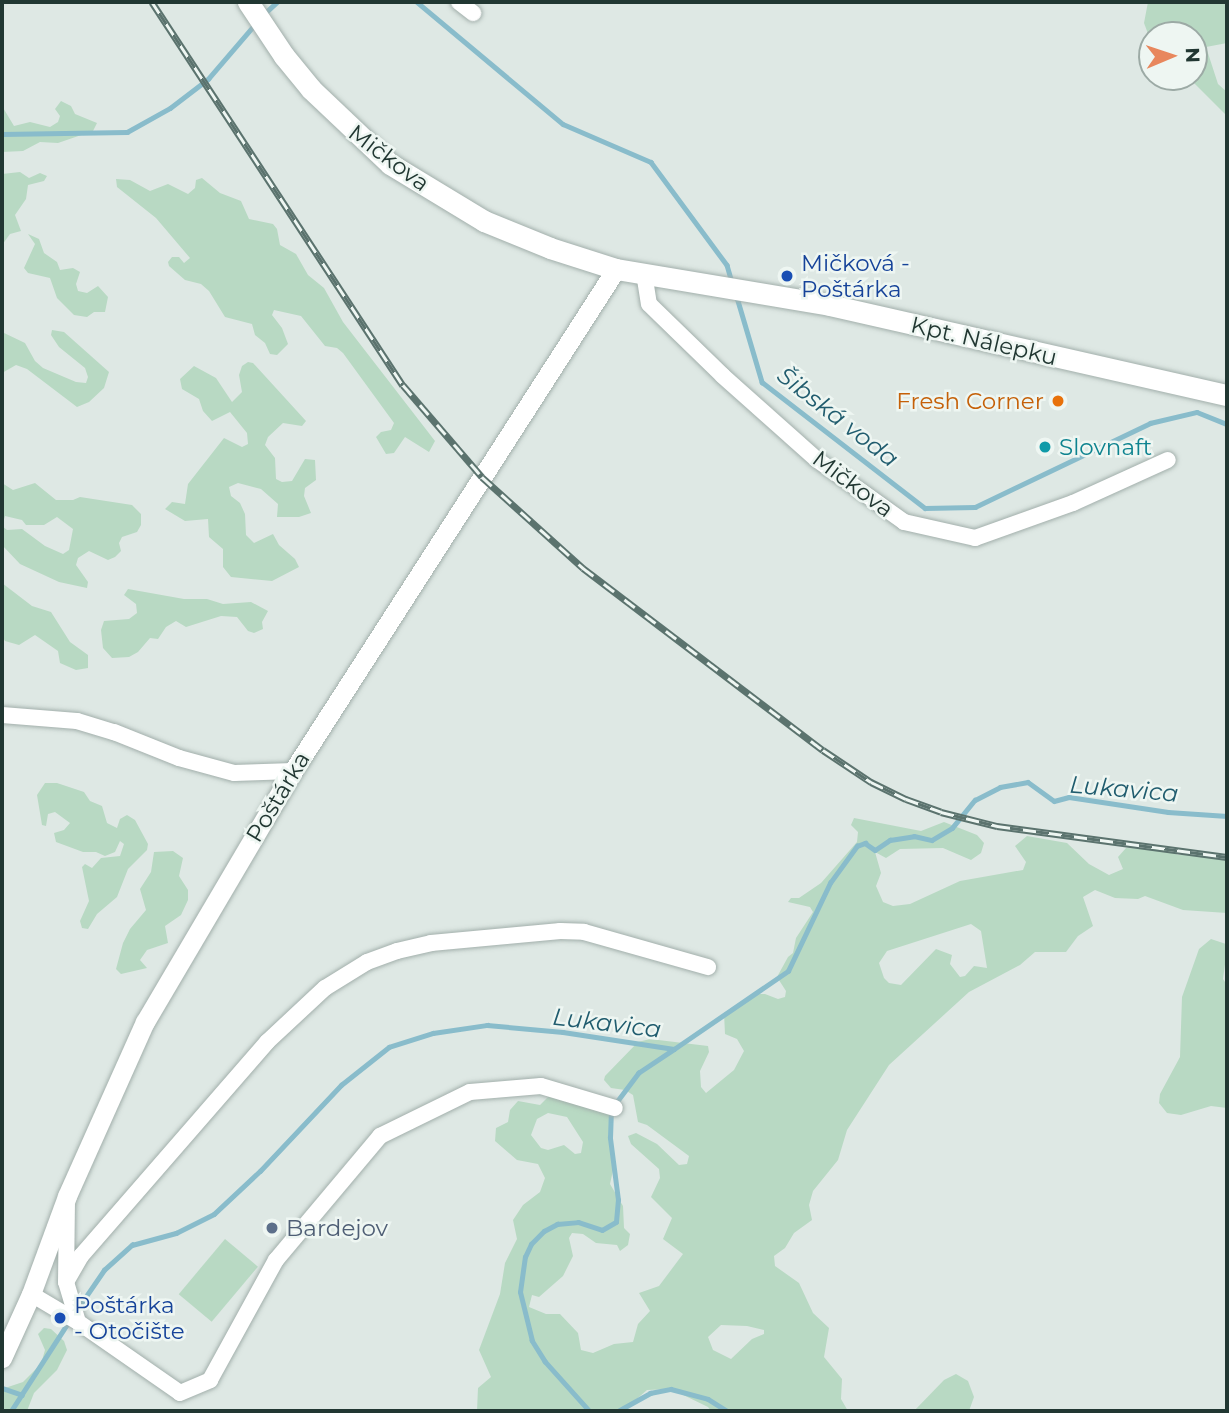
<!DOCTYPE html>
<meta charset="utf-8">
<style>
body{margin:0}
#map{position:relative;width:1229px;height:1413px;overflow:hidden;background:#dee8e4;font-family:Montserrat,sans-serif}
div>[style]{position:absolute}
.green>*{inset:0;background:#b8d9c3;transform-origin:0 0}
.stream>*{height:4.5px;margin:-2.25px;padding:0 2.25px;transform-origin:2.25px;border-radius:2.25px;background:#89bccb}
.roads{filter:drop-shadow(0 0 2px #a2afab) drop-shadow(0 0 2px #a2afab)}
.minor>*{height:16px;margin:-8px;padding:0 8px;transform-origin:8px;border-radius:8px;background:#fff}
.tertiary>*{height:19px;margin:-9.5px;padding:0 9.5px;transform-origin:9.5px;border-radius:9.5px;background:#fff}
.secondary>*{height:21px;margin:-10.5px;padding:0 10.5px;transform-origin:10.5px;border-radius:10.5px;background:#fff}
.rail>*{height:7px;margin-top:-3.5px;transform-origin:0;background:repeating-linear-gradient(90deg,#eef6f2 0 13px,#5b736e 0 26px);box-sizing:border-box;border-block:2px solid #5b736e}
.dots>*{width:19px;height:19px;translate:-50% -50%;box-sizing:border-box;border:4px solid #eef6f2;border-radius:50%}
span{translate:-50% -50%;white-space:nowrap;text-align:center;line-height:1.15;-webkit-text-stroke:5px #eef6f2;paint-order:stroke}
.street-label{font-size:23px;color:#213732}
.transit-label{font-size:23px;color:#164399}
.left{translate:0 -50%;text-align:left}
.food-label{font-size:23px;color:#c56008}
.right{translate:-100% -50%;text-align:right}
.culture-label{font-size:23px;color:#0d838f}
.service-label{font-size:23px;color:#4e5e75}
.water-label{font-size:24px;color:#205c6e;font-style:italic}
.frame{position:absolute;inset:0;border:4px solid #213732;pointer-events:none}
.north{position:absolute;left:1138px;top:21px;width:70px;height:70px;box-sizing:border-box;background:#eef6f2;border:2px solid #9caaa5;border-radius:50%;rotate:88deg;font-size:19px;font-weight:700;line-height:28px;text-align:center;color:#213732}
.north::after{content:'';display:block;margin:auto;width:24px;height:32px;background:#e8875d;clip-path:polygon(50% 0,100% 100%,50% 72%,0 100%)}
</style>
<div id="map">
<div class="green">
<div style="clip-path:polygon(1148px 2px,1227px 2px,1227px 43px,1206px 47px,1218px 84px,1227px 92px,1227px 116px,1188px 77px,1194px 77px,1194px 35px,1152px 35px,1152px 41px,1150px 39px,1144px 23px)"></div>
<div style="clip-path:polygon(61px 101px,71px 106px,75px 114px,97px 123px,93px 131px,58px 143px,40px 142px,23px 151px,2px 152px,2px 106px,14px 126px,30px 122px,50px 127px,58px 122px,60px 116px,55px 109px)"></div>
<div style="clip-path:polygon(20px 172px,29px 178px,40px 173px,47px 176px,44px 181px,28px 185px,26px 199px,15px 215px,21px 231px,10px 234px,2px 245px,2px 174px)"></div>
<div style="clip-path:polygon(202px 178px,220px 193px,241px 201px,249px 219px,273px 224px,277px 229px,280px 245px,296px 254px,308px 275px,324px 288px,343px 322px,435px 441px,429px 452px,405px 437px,394px 453px,386px 454px,376px 437px,381px 432px,391px 430px,394px 423px,343px 353px,337px 348px,325px 346px,301px 316px,274px 310px,272px 315px,282px 328px,288px 344px,277px 355px,270px 354px,265px 343px,255px 335px,252px 324px,225px 317px,209px 291px,201px 284px,185px 280px,169px 266px,168px 262px,172px 257px,179px 257px,184px 263px,190px 258px,156px 218px,117px 187px,116px 179px,130px 180px,150px 191px,168px 184px,188px 194px,195px 188px,196px 180px)"></div>
<div style="clip-path:polygon(28px 234px,39px 239px,44px 253px,57px 262px,60px 270px,73px 268px,80px 272px,76px 284px,78px 291px,87px 293px,98px 286px,108px 297px,105px 312px,94px 312px,87px 317px,74px 315px,57px 298px,50px 278px,28px 273px,24px 268px,35px 244px)"></div>
<div style="clip-path:polygon(52px 330px,64px 332px,109px 372px,104px 388px,89px 402px,77px 407px,27px 369px,16px 365px,2px 373px,2px 332px,25px 343px,35px 361px,43px 368px,76px 382px,86px 383px,88px 377px,85px 368px,59px 347px,51px 335px)"></div>
<div style="clip-path:polygon(248px 362px,253px 363px,306px 421px,302px 426px,283px 423px,268px 437px,265px 445px,275px 458px,276px 479px,282px 482px,292px 481px,305px 459px,315px 460px,316px 480px,305px 488px,304px 496px,311px 513px,299px 517px,277px 517px,278px 504px,261px 489px,238px 483px,229px 487px,231px 496px,240px 503px,245px 514px,246px 535px,254px 543px,273px 534px,279px 545px,295px 559px,299px 567px,272px 581px,231px 577px,223px 567px,223px 549px,209px 537px,208px 519px,185px 521px,165px 509px,172px 502px,185px 504px,188px 484px,224px 438px,242px 447px,248px 444px,247px 433px,230px 412px,212px 421px,203px 411px,199px 399px,182px 389px,180px 379px,194px 366px,216px 378px,232px 402px,242px 392px,239px 375px,242px 366px)"></div>
<div style="clip-path:polygon(evenodd,2px 483px,13px 490px,35px 483px,56px 500px,73px 500px,80px 497px,132px 505px,141px 514px,141px 525px,137px 532px,122px 537px,119px 543px,121px 551px,115px 557px,108px 560px,89px 551px,78px 558px,76px 565px,88px 582px,87px 588px,59px 582px,20px 564px,2px 545px,2px 483px,5px 516px,22px 520px,26px 525px,44px 525px,57px 517px,73px 529px,69px 550px,63px 554px,45px 546px,22px 529px,7px 530px,2px 526px,5px 516px)"></div>
<div style="clip-path:polygon(2px 583px,32px 606px,51px 612px,70px 642px,88px 655px,88px 668px,76px 670px,60px 663px,58px 651px,35px 635px,19px 645px,5px 641px,2px 636px)"></div>
<div style="clip-path:polygon(128px 589px,184px 599px,207px 599px,223px 604px,251px 602px,268px 611px,262px 622px,263px 629px,254px 633px,248px 631px,237px 617px,221px 616px,186px 627px,176px 621px,166px 627px,158px 639px,150px 638px,138px 652px,129px 657px,112px 658px,103px 648px,101px 630px,104px 621px,129px 619px,137px 613px,136px 604px,124px 595px)"></div>
<div style="clip-path:polygon(45px 783px,57px 783px,84px 792px,90px 801px,102px 806px,107px 823px,117px 828px,120px 819px,127px 815px,135px 820px,148px 844px,147px 850px,128px 869px,117px 897px,97px 914px,88px 929px,82px 928px,80px 921px,89px 901px,82px 867px,85px 864px,92px 868px,101px 858px,120px 856px,124px 844px,120px 841px,115px 852px,105px 856px,96px 852px,83px 852px,56px 842px,54px 833px,64px 830px,70px 823px,55px 812px,48px 814px,46px 826px,42px 825px,37px 795px)"></div>
<div style="clip-path:polygon(evenodd,854px 818px,921px 831px,944px 822px,977px 835px,984px 843px,981px 853px,971px 860px,943px 848px,900px 849px,886px 858px,875px 852px,881px 873px,876px 886px,883px 902px,893px 906px,910px 904px,960px 881px,1023px 870px,1026px 862px,1015px 846px,1027px 836px,1067px 843px,1089px 864px,1109px 875px,1123px 869px,1118px 857px,1126px 848px,1165px 849px,1178px 855px,1199px 855px,1227px 861px,1227px 913px,1183px 910px,1145px 896px,1138px 899px,1115px 898px,1095px 890px,1083px 897px,1093px 926px,1078px 936px,1066px 952px,1035px 952px,1020px 965px,969px 992px,889px 1065px,847px 1130px,838px 1160px,813px 1191px,809px 1205px,812px 1220px,794px 1233px,785px 1248px,774px 1256px,775px 1266px,799px 1283px,813px 1313px,829px 1328px,824px 1357px,842px 1379px,841px 1399px,848px 1411px,711px 1411px,708px 1407px,671px 1389px,647px 1390px,623px 1411px,477px 1411px,478px 1388px,491px 1377px,479px 1350px,500px 1294px,505px 1263px,517px 1239px,513px 1220px,523px 1205px,540px 1192px,545px 1178px,538px 1164px,517px 1160px,495px 1141px,496px 1128px,508px 1122px,510px 1110px,518px 1101px,540px 1105px,550px 1095px,607px 1106px,611px 1125px,611px 1149px,614px 1166px,610px 1184px,623px 1206px,624px 1228px,630px 1234px,628px 1245px,620px 1251px,617px 1245px,596px 1243px,583px 1234px,572px 1233px,569px 1238px,573px 1256px,563px 1276px,539px 1297px,532px 1295px,529px 1307px,546px 1314px,560px 1314px,578px 1333px,581px 1350px,593px 1353px,614px 1344px,633px 1342px,638px 1324px,650px 1311px,639px 1293px,659px 1286px,683px 1254px,663px 1239px,672px 1218px,651px 1197px,660px 1178px,659px 1169px,631px 1144px,628px 1136px,636px 1133px,657px 1144px,679px 1165px,687px 1164px,689px 1156px,647px 1125px,638px 1122px,633px 1095px,625px 1090px,611px 1088px,604px 1080px,605px 1076px,638px 1042px,650px 1039px,708px 1046px,709px 1052px,700px 1071px,701px 1087px,706px 1093px,734px 1070px,744px 1051px,737px 1039px,725px 1034px,724px 1013px,753px 994px,765px 994px,778px 999px,785px 997px,786px 991px,777px 977px,788px 957px,793px 953px,796px 938px,813px 912px,810px 907px,788px 902px,791px 898px,799px 898px,821px 883px,857px 842px,858px 832px,851px 825px,854px 818px,971px 924px,981px 931px,987px 968px,974px 966px,965px 976px,960px 977px,950px 964px,952px 955px,936px 949px,901px 985px,889px 983px,884px 978px,879px 963px,887px 951px,971px 924px,854px 818px,548px 1113px,567px 1117px,583px 1142px,581px 1153px,575px 1154px,564px 1145px,548px 1150px,541px 1148px,531px 1135px,537px 1119px,548px 1113px,854px 818px,721px 1325px,747px 1326px,764px 1330px,764px 1334px,752px 1339px,731px 1359px,713px 1350px,708px 1337px,721px 1325px)"></div>
<div style="clip-path:polygon(173px 851px,183px 858px,179px 876px,188px 890px,188px 900px,181px 915px,165px 926px,168px 943px,147px 950px,140px 960px,147px 968px,121px 974px,116px 969px,123px 943px,130px 929px,146px 910px,140px 889px,151px 872px,154px 852px)"></div>
<div style="clip-path:polygon(1211px 939px,1226px 944px,1227px 950px,1223px 979px,1227px 985px,1227px 1108px,1211px 1106px,1181px 1115px,1167px 1113px,1159px 1103px,1160px 1094px,1180px 1057px,1182px 997px,1199px 949px)"></div>
<div style="left:225px;top:1239px;width:43px;height:72px;rotate:40deg"></div>
<div style="clip-path:polygon(44px 1328px,51px 1329px,64px 1341px,67px 1350px,57px 1370px,34px 1393px,27px 1411px,2px 1411px,2px 1389px,23px 1382px,41px 1364px,45px 1350px,38px 1334px)"></div>
<div style="clip-path:polygon(956px 1374px,968px 1381px,974px 1397px,969px 1411px,914px 1411px,944px 1380px)"></div>
</div>
<div class="stream">
<div style="left:417px;top:2px;width:190px;rotate:39.9deg"></div>
<div style="left:563px;top:124px;width:96px;rotate:23.4deg"></div>
<div style="left:651px;top:162px;width:128px;rotate:53.6deg"></div>
<div style="left:727px;top:265px;width:19px;rotate:74deg"></div>
<div style="left:264px;top:14px;width:18px;rotate:-43deg"></div>
<div style="left:2px;top:134px;width:125px;rotate:-0.9deg"></div>
<div style="left:127px;top:132px;width:49px;rotate:-29.2deg"></div>
<div style="left:170px;top:108px;width:48px;rotate:-37.3deg"></div>
<div style="left:208px;top:79px;width:74px;rotate:-49.4deg"></div>
<div style="left:736px;top:294px;width:92px;rotate:73.5deg"></div>
<div style="left:762px;top:382px;width:206px;rotate:37.7deg"></div>
<div style="left:925px;top:508px;width:50px;rotate:-1.1deg"></div>
<div style="left:975px;top:507px;width:194px;rotate:-25.6deg"></div>
<div style="left:1150px;top:423px;width:48px;rotate:-13.2deg"></div>
<div style="left:1197px;top:412px;width:32px;rotate:22deg"></div>
<div style="left:615px;top:1104px;width:39px;rotate:-53deg"></div>
<div style="left:638px;top:1073px;width:43px;rotate:-33.7deg"></div>
<div style="left:78px;top:1308px;width:46px;rotate:-55.6deg"></div>
<div style="left:104px;top:1270px;width:38px;rotate:-42deg"></div>
<div style="left:132px;top:1245px;width:46px;rotate:-15.3deg"></div>
<div style="left:176px;top:1233px;width:42px;rotate:-26.6deg"></div>
<div style="left:214px;top:1214px;width:63px;rotate:-43.1deg"></div>
<div style="left:260px;top:1171px;width:118px;rotate:-46.7deg"></div>
<div style="left:341px;top:1085px;width:61px;rotate:-38.4deg"></div>
<div style="left:389px;top:1047px;width:46px;rotate:-17.7deg"></div>
<div style="left:433px;top:1033px;width:55px;rotate:-8.4deg"></div>
<div style="left:487px;top:1025px;width:76px;rotate:5.3deg"></div>
<div style="left:563px;top:1032px;width:112px;rotate:8.7deg"></div>
<div style="left:674px;top:1049px;width:138px;rotate:-34.4deg"></div>
<div style="left:788px;top:971px;width:98px;rotate:-64.5deg"></div>
<div style="left:830px;top:883px;width:46px;rotate:-53.9deg"></div>
<div style="left:857px;top:846px;width:9px;rotate:-21deg"></div>
<div style="left:865px;top:843px;width:12px;rotate:35deg"></div>
<div style="left:875px;top:850px;width:18px;rotate:-34deg"></div>
<div style="left:890px;top:840px;width:24px;rotate:-9deg"></div>
<div style="left:914px;top:836px;width:18px;rotate:13deg"></div>
<div style="left:932px;top:840px;width:23px;rotate:-31deg"></div>
<div style="left:952px;top:828px;width:36px;rotate:-51deg"></div>
<div style="left:975px;top:800px;width:28px;rotate:-27deg"></div>
<div style="left:1000px;top:787px;width:28px;rotate:-10deg"></div>
<div style="left:1028px;top:782px;width:32px;rotate:36deg"></div>
<div style="left:1054px;top:801px;width:16px;rotate:-15deg"></div>
<div style="left:1069px;top:797px;width:100px;rotate:8.6deg"></div>
<div style="left:1168px;top:812px;width:59px;rotate:3.9deg"></div>
<div style="left:2px;top:1388px;width:21px;rotate:19deg"></div>
<div style="left:11px;top:1411px;width:107px;rotate:-57.2deg"></div>
<div style="left:589px;top:1411px;width:66px;rotate:-131.9deg"></div>
<div style="left:545px;top:1362px;width:25px;rotate:-122deg"></div>
<div style="left:532px;top:1341px;width:50px;rotate:-103.8deg"></div>
<div style="left:520px;top:1292px;width:35px;rotate:-82deg"></div>
<div style="left:525px;top:1257px;width:14px;rotate:-65deg"></div>
<div style="left:531px;top:1244px;width:18px;rotate:-45deg"></div>
<div style="left:544px;top:1231px;width:15px;rotate:-28deg"></div>
<div style="left:557px;top:1224px;width:21px;rotate:-5deg"></div>
<div style="left:578px;top:1222px;width:25px;rotate:18deg"></div>
<div style="left:602px;top:1230px;width:16px;rotate:-30deg"></div>
<div style="left:616px;top:1222px;width:22px;rotate:-85deg"></div>
<div style="left:618px;top:1200px;width:63px;rotate:-97.4deg"></div>
<div style="left:610px;top:1138px;width:26px;rotate:-88deg"></div>
<div style="left:618px;top:1411px;width:37px;rotate:-29deg"></div>
<div style="left:650px;top:1393px;width:21px;rotate:-11deg"></div>
<div style="left:671px;top:1389px;width:38px;rotate:15deg"></div>
<div style="left:708px;top:1399px;width:22px;rotate:32deg"></div>
</div>
<div class="roads">
<div class="minor">
<div style="left:459px;top:2px;width:18px;rotate:38deg"></div>
<div style="left:644px;top:273px;width:31px;rotate:81deg"></div>
<div style="left:649px;top:304px;width:103px;rotate:44.2deg"></div>
<div style="left:723px;top:376px;width:125px;rotate:41.7deg"></div>
<div style="left:816px;top:459px;width:108px;rotate:35.6deg"></div>
<div style="left:904px;top:522px;width:73px;rotate:12.7deg"></div>
<div style="left:975px;top:538px;width:104px;rotate:-19.7deg"></div>
<div style="left:1073px;top:503px;width:104px;rotate:-24.4deg"></div>
<div style="left:2px;top:715px;width:75px;rotate:4.6deg"></div>
<div style="left:77px;top:721px;width:39px;rotate:17deg"></div>
<div style="left:114px;top:732px;width:70px;rotate:21.8deg"></div>
<div style="left:179px;top:758px;width:57px;rotate:15.3deg"></div>
<div style="left:234px;top:773px;width:59px;rotate:-1.9deg"></div>
<div style="left:66px;top:1282px;width:30px;rotate:-60deg"></div>
<div style="left:81px;top:1256px;width:284px;rotate:-49deg"></div>
<div style="left:267px;top:1042px;width:79px;rotate:-43deg"></div>
<div style="left:325px;top:988px;width:49px;rotate:-31.8deg"></div>
<div style="left:367px;top:962px;width:32px;rotate:-20deg"></div>
<div style="left:397px;top:951px;width:35px;rotate:-13deg"></div>
<div style="left:431px;top:943px;width:130px;rotate:-5.3deg"></div>
<div style="left:560px;top:931px;width:24px;rotate:2deg"></div>
<div style="left:584px;top:932px;width:129px;rotate:15.8deg"></div>
<div style="left:31px;top:1294px;width:55px;rotate:30.8deg"></div>
<div style="left:78px;top:1322px;width:42px;rotate:-106.7deg"></div>
<div style="left:66px;top:1282px;width:77px;rotate:-89.3deg"></div>
<div style="left:78px;top:1322px;width:124px;rotate:34.8deg"></div>
<div style="left:180px;top:1393px;width:33px;rotate:-23deg"></div>
<div style="left:210px;top:1380px;width:137px;rotate:-61.2deg"></div>
<div style="left:276px;top:1260px;width:162px;rotate:-50deg"></div>
<div style="left:380px;top:1136px;width:100px;rotate:-26.1deg"></div>
<div style="left:470px;top:1092px;width:71px;rotate:-4.8deg"></div>
<div style="left:541px;top:1086px;width:77px;rotate:16.6deg"></div>
</div>
<div class="tertiary">
<div style="left:2px;top:1358px;width:70px;rotate:-65.6deg"></div>
<div style="left:31px;top:1294px;width:104px;rotate:-69.8deg"></div>
<div style="left:67px;top:1196px;width:191px;rotate:-65.9deg"></div>
<div style="left:145px;top:1022px;width:291px;rotate:-59.5deg"></div>
<div style="left:293px;top:771px;width:597px;rotate:-57.24deg"></div>
</div>
<div class="secondary">
<div style="left:248px;top:2px;width:65px;rotate:56.3deg"></div>
<div style="left:284px;top:56px;width:43px;rotate:50.7deg"></div>
<div style="left:311px;top:89px;width:109px;rotate:43.5deg"></div>
<div style="left:390px;top:164px;width:110px;rotate:31.2deg"></div>
<div style="left:484px;top:221px;width:71px;rotate:22.2deg"></div>
<div style="left:550px;top:248px;width:69px;rotate:17.7deg"></div>
<div style="left:616px;top:269px;width:217px;rotate:9.5deg"></div>
<div style="left:830px;top:305px;width:407px;rotate:12.8deg"></div>
</div>
</div>
<div class="rail">
<div style="left:152px;top:2px;width:458px;rotate:56.8deg"></div>
<div style="left:403px;top:385px;width:121px;rotate:49.3deg"></div>
<div style="left:482px;top:477px;width:136px;rotate:42deg"></div>
<div style="left:583px;top:568px;width:301px;rotate:37.2deg"></div>
<div style="left:823px;top:750px;width:58px;rotate:33.7deg"></div>
<div style="left:871px;top:782px;width:39px;rotate:26deg"></div>
<div style="left:906px;top:799px;width:37px;rotate:20deg"></div>
<div style="left:941px;top:812px;width:58px;rotate:14deg"></div>
<div style="left:997px;top:826px;width:232px;rotate:7.7deg"></div>
</div>
<div class="dots">
<div style="left:787px;top:276px;background:#1a4fb4"></div>
<div style="left:1058px;top:401px;background:#e8710a"></div>
<div style="left:1045px;top:447px;background:#0f9aa8"></div>
<div style="left:272px;top:1228px;background:#5c6f8a"></div>
<div style="left:60px;top:1318px;background:#1a4fb4"></div>
</div>
<div class="street-label">
<span style="left:389px;top:158px;rotate:37deg">Mičkova</span>
<span style="left:984px;top:341px;rotate:13deg">Kpt. Nálepku</span>
<span style="left:853px;top:484px;rotate:37deg">Mičkova</span>
<span style="left:278px;top:797px;rotate:-59deg">Poštárka</span>
</div>
<div class="transit-label">
<span class="left" style="left:801px;top:276px">Mičková -<br>Poštárka</span>
<span class="left" style="left:74px;top:1318px">Poštárka<br>- Otočište</span>
</div>
<div class="food-label">
<span class="right" style="left:1044px;top:401px">Fresh Corner</span>
</div>
<div class="culture-label">
<span class="left" style="left:1059px;top:447px">Slovnaft</span>
</div>
<div class="service-label">
<span class="left" style="left:286px;top:1228px">Bardejov</span>
</div>
<div class="water-label">
<span style="left:838px;top:417px;rotate:38deg">Šibská voda</span>
<span style="left:1124px;top:789px;rotate:5deg">Lukavica</span>
<span style="left:607px;top:1023px;rotate:7deg">Lukavica</span>
</div>
<div class="frame"></div>
<div class="north">N</div>
</div>
